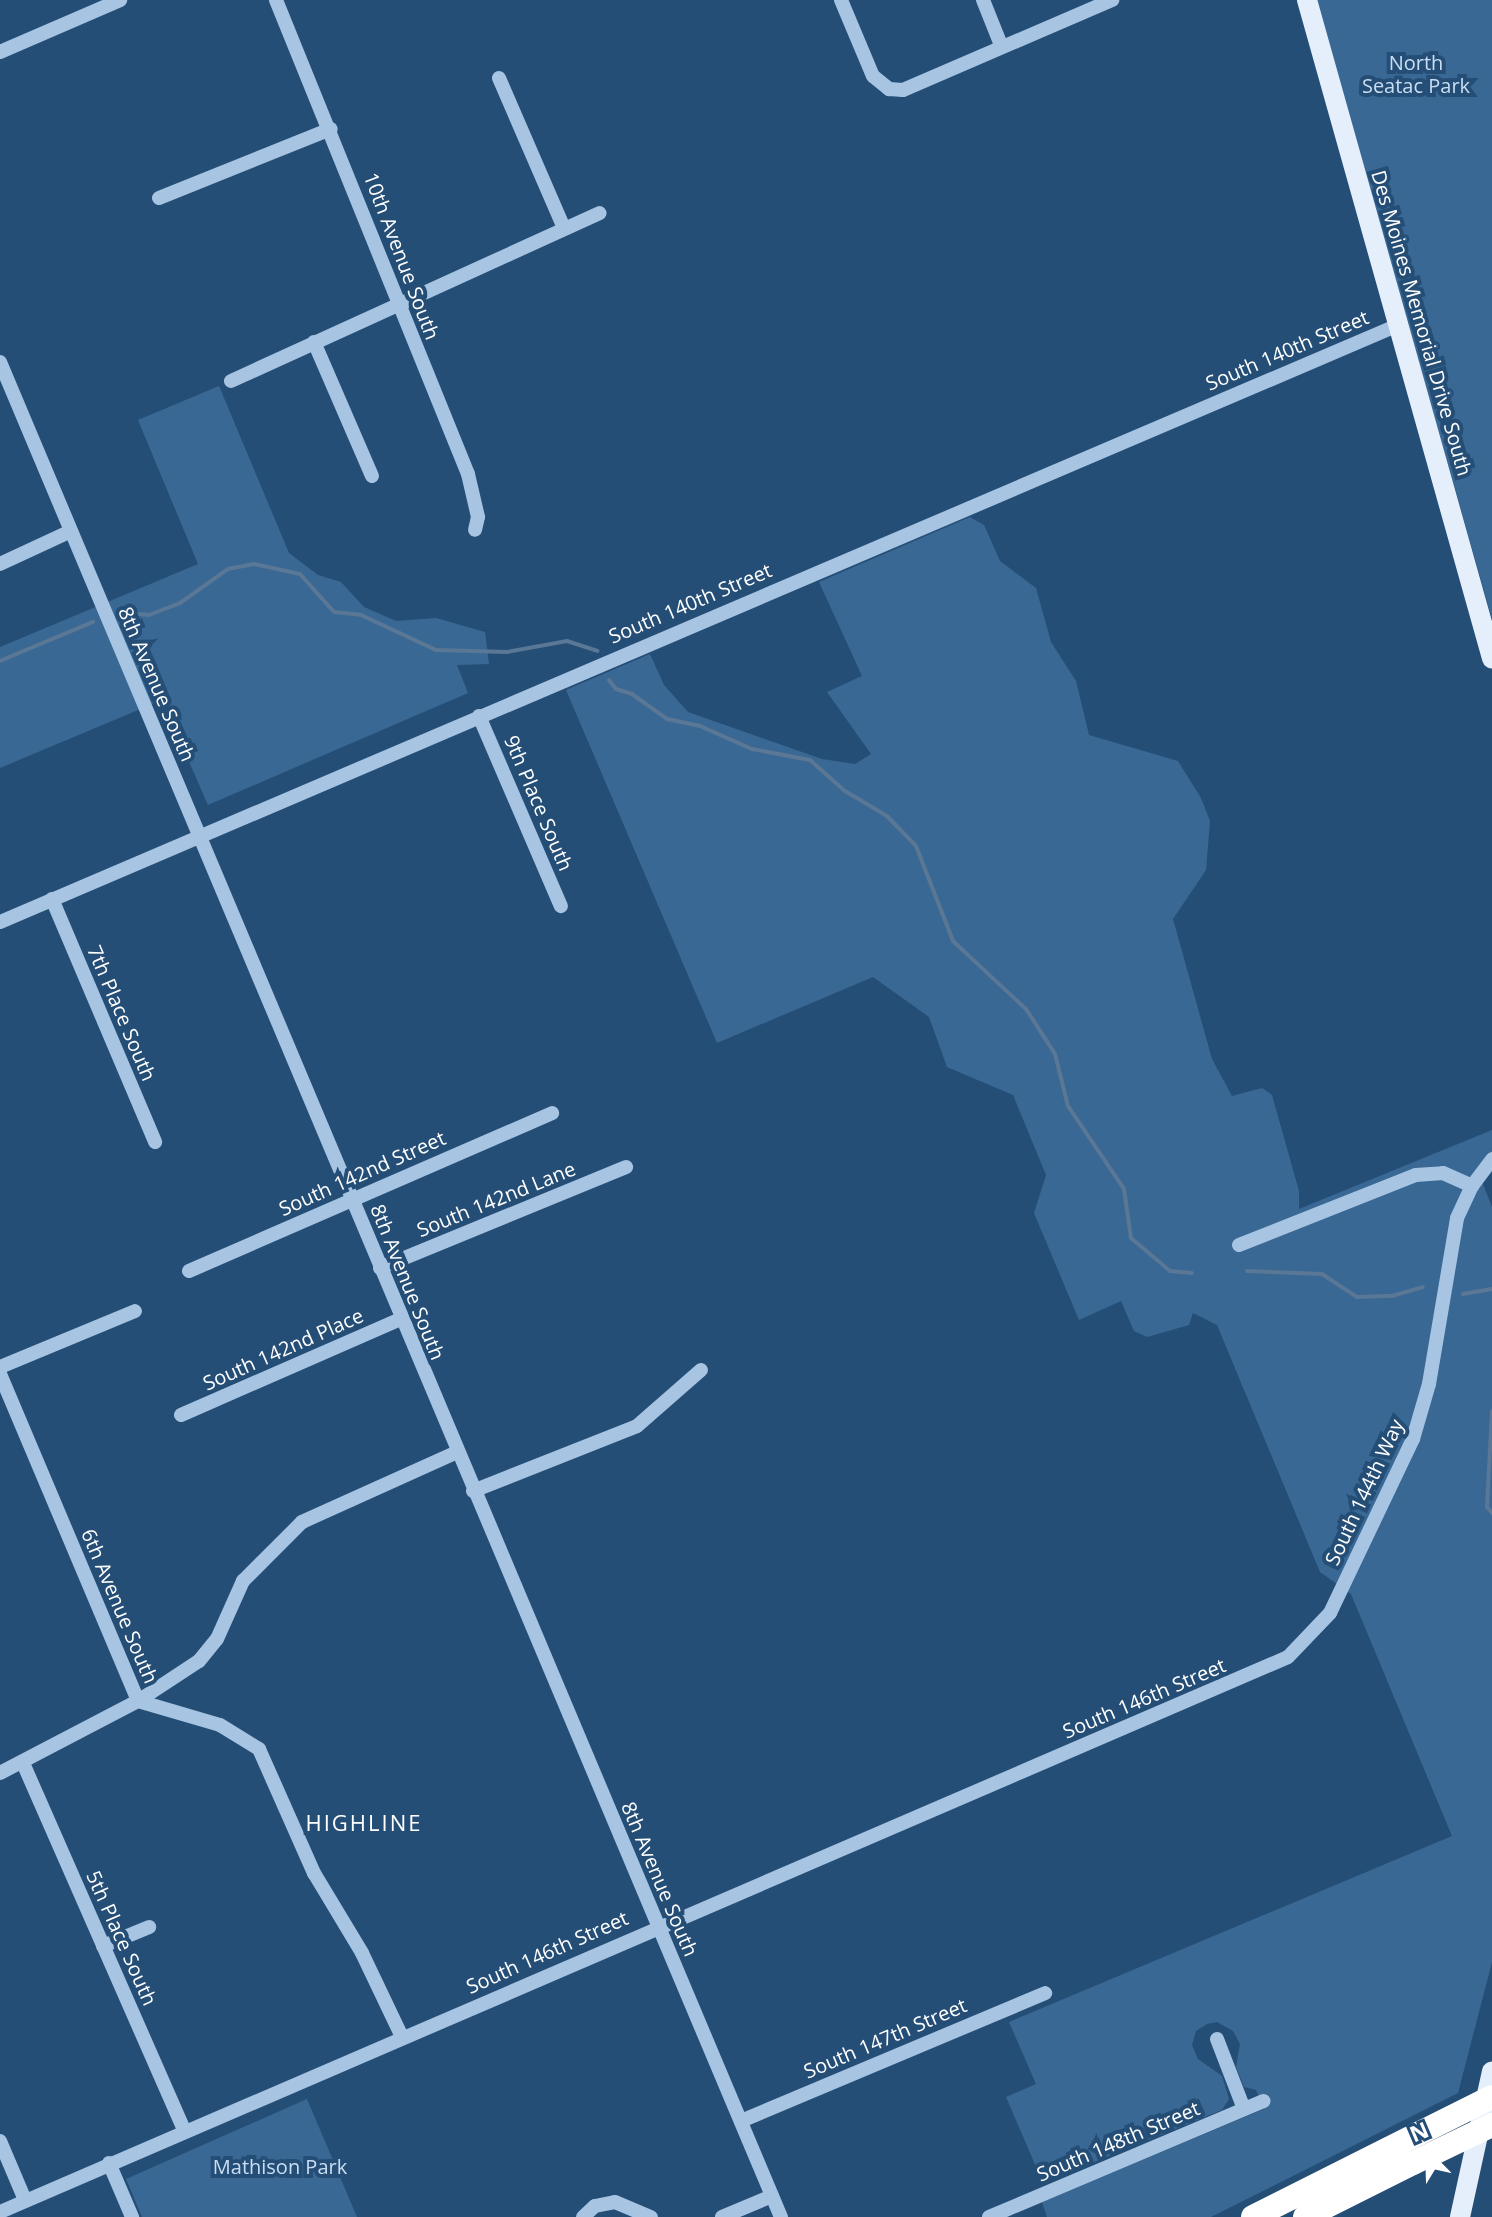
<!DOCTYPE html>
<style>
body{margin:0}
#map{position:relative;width:1492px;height:2217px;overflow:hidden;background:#254e77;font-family:"Open Sans",sans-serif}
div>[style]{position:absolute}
.green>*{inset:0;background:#396894}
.stream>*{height:4px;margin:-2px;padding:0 2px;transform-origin:2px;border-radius:2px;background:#5a7795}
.minor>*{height:14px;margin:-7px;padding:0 7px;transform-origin:7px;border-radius:7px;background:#a7c5e2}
.major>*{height:20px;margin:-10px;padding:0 10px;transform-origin:10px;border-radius:10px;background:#e5effc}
.highway>*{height:24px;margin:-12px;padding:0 12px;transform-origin:12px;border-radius:12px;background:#fff}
.highway-bridge>*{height:24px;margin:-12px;padding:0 12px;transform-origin:12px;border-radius:12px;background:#fff}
span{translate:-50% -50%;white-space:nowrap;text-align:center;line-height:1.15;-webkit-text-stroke:8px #254e77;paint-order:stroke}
.park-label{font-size:20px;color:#c9def2}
.street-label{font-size:20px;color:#fff}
.neighbourhood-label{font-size:22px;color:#fff;letter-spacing:2px}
.north{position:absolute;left:1388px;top:2113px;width:80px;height:80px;-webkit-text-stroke:6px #254e77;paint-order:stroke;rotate:337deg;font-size:22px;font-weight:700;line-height:32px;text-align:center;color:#fff}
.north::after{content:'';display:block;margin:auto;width:28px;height:36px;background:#fff;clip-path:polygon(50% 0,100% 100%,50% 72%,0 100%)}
</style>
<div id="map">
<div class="green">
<div style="clip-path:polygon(1316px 0,1492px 0,1492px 619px,1401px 299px)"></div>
<div style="clip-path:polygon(219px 386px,289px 553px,318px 575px,341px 582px,364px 607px,396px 621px,436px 618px,485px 632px,489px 664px,457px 665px,468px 693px,208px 805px,162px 700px,0 768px,0 647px,198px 564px,138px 420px)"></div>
<div style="clip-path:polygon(970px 517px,984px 525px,1000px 561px,1036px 588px,1051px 642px,1076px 681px,1089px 735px,1178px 761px,1201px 798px,1210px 821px,1206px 870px,1173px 919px,1212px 1059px,1232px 1096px,1262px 1088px,1272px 1095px,1299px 1191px,1299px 1209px,1492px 1130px,1492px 1166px,1479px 1174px,1492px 1207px,1492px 1962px,1458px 2093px,1211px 2217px,1047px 2217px,1042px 2202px,1264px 2109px,1256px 2090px,1244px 2087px,1236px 2067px,1240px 2044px,1233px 2031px,1217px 2022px,1207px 2024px,1196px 2031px,1192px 2045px,1198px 2059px,1222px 2076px,1229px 2099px,1222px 2110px,1043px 2183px,1006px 2097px,1036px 2084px,1009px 2022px,1452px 1836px,1351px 1594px,1320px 1572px,1217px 1325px,1193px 1313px,1189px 1325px,1147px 1337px,1134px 1331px,1121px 1301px,1079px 1320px,1034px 1213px,1046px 1175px,1013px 1095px,947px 1067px,929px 1017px,873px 977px,717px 1043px,566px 690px,650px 654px,664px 685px,688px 712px,822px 759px,855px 764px,871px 754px,827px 692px,862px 676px,819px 582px)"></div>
<div style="clip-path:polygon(307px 2099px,357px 2217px,142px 2217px,126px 2179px)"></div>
</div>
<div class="stream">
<div style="left:127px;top:613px;width:22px;rotate:5deg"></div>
<div style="left:149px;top:615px;width:33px;rotate:-21deg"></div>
<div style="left:180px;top:603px;width:59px;rotate:-35.3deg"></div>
<div style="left:228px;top:569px;width:26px;rotate:-11deg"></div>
<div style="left:254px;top:564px;width:47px;rotate:12.3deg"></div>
<div style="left:300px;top:574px;width:51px;rotate:48.2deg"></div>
<div style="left:334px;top:612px;width:27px;rotate:6deg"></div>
<div style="left:361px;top:615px;width:83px;rotate:25deg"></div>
<div style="left:436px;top:650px;width:71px;rotate:1.6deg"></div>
<div style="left:507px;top:652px;width:61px;rotate:-10.4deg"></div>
<div style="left:567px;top:641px;width:32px;rotate:18deg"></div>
<div style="left:0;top:661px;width:101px;rotate:-22.8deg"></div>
<div style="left:609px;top:680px;width:11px;rotate:52deg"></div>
<div style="left:616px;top:689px;width:17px;rotate:17deg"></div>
<div style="left:632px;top:694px;width:43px;rotate:35.5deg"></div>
<div style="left:667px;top:719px;width:34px;rotate:12deg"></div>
<div style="left:700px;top:726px;width:57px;rotate:23.9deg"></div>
<div style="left:752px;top:749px;width:59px;rotate:10.7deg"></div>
<div style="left:810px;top:760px;width:47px;rotate:41.5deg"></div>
<div style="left:845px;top:791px;width:49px;rotate:30.8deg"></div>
<div style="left:887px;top:816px;width:42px;rotate:46deg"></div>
<div style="left:916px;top:846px;width:102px;rotate:68.7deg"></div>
<div style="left:953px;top:941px;width:100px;rotate:43deg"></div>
<div style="left:1026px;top:1009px;width:54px;rotate:57.2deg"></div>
<div style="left:1055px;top:1054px;width:54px;rotate:76deg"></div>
<div style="left:1068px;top:1106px;width:100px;rotate:56deg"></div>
<div style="left:1124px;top:1189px;width:49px;rotate:81.9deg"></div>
<div style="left:1131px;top:1238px;width:51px;rotate:40.2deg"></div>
<div style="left:1170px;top:1271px;width:22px;rotate:5deg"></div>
<div style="left:1247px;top:1271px;width:75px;rotate:2.3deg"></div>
<div style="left:1322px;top:1274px;width:42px;rotate:33.3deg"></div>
<div style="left:1357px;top:1297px;width:35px;rotate:-2deg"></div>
<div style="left:1392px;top:1296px;width:32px;rotate:-16deg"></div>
<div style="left:1463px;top:1294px;width:29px;rotate:-10deg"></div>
<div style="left:1492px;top:1411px;width:96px;rotate:93deg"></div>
<div style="left:1487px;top:1507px;width:8px;rotate:50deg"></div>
</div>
<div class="minor">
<div style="left:276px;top:0;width:511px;rotate:67.95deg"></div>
<div style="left:468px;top:474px;width:44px;rotate:76.9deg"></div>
<div style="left:478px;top:517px;width:13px;rotate:103deg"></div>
<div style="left:841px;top:0;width:82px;rotate:67.2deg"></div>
<div style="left:873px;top:76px;width:21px;rotate:39deg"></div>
<div style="left:889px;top:89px;width:14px;rotate:4deg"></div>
<div style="left:903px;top:90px;width:228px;rotate:-23.3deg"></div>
<div style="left:983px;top:0;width:48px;rotate:68.2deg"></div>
<div style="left:0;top:52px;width:131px;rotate:-23.4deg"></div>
<div style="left:499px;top:78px;width:163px;rotate:66.6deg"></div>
<div style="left:159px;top:198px;width:185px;rotate:-21.9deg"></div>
<div style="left:314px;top:342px;width:146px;rotate:66.6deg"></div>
<div style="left:0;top:362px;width:2013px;rotate:67.17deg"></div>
<div style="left:231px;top:381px;width:405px;rotate:-24.5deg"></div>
<div style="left:0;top:564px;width:78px;rotate:-24.9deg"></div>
<div style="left:479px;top:716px;width:207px;rotate:66.7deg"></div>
<div style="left:52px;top:899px;width:264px;rotate:67deg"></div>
<div style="left:0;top:922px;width:1520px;rotate:-23.12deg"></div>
<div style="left:1239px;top:1245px;width:190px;rotate:-21.6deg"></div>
<div style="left:1416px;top:1175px;width:27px;rotate:-4deg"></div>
<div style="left:1443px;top:1173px;width:32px;rotate:24deg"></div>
<div style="left:380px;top:1268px;width:266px;rotate:-22.3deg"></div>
<div style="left:189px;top:1271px;width:396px;rotate:-23.5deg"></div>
<div style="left:0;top:1367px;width:146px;rotate:-22.5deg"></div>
<div style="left:0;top:1374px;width:355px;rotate:67.1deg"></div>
<div style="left:138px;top:1701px;width:85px;rotate:16.3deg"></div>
<div style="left:220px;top:1725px;width:46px;rotate:31.6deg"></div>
<div style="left:259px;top:1749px;width:136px;rotate:66.1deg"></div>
<div style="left:314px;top:1873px;width:93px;rotate:59deg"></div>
<div style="left:362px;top:1953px;width:93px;rotate:64.5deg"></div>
<div style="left:181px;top:1415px;width:240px;rotate:-23.6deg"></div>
<div style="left:473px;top:1491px;width:176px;rotate:-21.6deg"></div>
<div style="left:637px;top:1426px;width:85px;rotate:-41.2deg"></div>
<div style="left:23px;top:1763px;width:401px;rotate:66.3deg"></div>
<div style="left:0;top:1773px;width:156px;rotate:-27.6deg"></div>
<div style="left:138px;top:1701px;width:73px;rotate:-33.3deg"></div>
<div style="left:199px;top:1661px;width:28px;rotate:-51deg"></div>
<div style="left:217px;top:1639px;width:64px;rotate:-65.9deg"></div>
<div style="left:243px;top:1581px;width:83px;rotate:-45deg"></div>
<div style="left:302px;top:1522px;width:170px;rotate:-24.3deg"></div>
<div style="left:103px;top:1946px;width:50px;rotate:-22.4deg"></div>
<div style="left:1217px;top:2039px;width:75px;rotate:68.9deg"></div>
<div style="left:741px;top:2121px;width:330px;rotate:-22.8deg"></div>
<div style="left:0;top:2141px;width:64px;rotate:67deg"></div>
<div style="left:109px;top:2163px;width:59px;rotate:66.9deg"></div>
<div style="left:0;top:2212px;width:1402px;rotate:-23.31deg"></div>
<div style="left:1288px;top:1657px;width:61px;rotate:-46.3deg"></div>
<div style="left:1330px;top:1613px;width:193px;rotate:-64.5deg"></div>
<div style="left:1413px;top:1439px;width:57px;rotate:-73.8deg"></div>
<div style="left:1429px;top:1384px;width:168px;rotate:-80.4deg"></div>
<div style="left:1457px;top:1218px;width:35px;rotate:-65deg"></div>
<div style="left:1472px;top:1186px;width:34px;rotate:-53deg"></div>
<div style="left:583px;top:2217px;width:16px;rotate:-43deg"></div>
<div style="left:595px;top:2206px;width:20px;rotate:-11deg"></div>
<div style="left:615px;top:2202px;width:39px;rotate:23deg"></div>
<div style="left:722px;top:2217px;width:54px;rotate:-22.8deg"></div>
<div style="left:989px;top:2217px;width:298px;rotate:-22.9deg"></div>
</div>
<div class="major">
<div style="left:1307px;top:0;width:684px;rotate:74.3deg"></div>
<div style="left:1460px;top:2217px;width:149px;rotate:-77.6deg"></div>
</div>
<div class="highway">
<div style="left:1253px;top:2217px;width:187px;rotate:-26.7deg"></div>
<div style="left:1305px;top:2217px;width:121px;rotate:-26.6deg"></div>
</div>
<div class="highway-bridge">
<div style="left:1420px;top:2133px;width:80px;rotate:-26.6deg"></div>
<div style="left:1413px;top:2163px;width:88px;rotate:-25.7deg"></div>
</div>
<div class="park-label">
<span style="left:1416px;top:74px">North<br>Seatac Park</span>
<span style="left:280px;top:2166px">Mathison Park</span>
</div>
<div class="street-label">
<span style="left:402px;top:256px;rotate:69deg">10th Avenue South</span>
<span style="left:1422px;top:323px;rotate:74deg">Des Moines Memorial Drive South</span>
<span style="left:1287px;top:350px;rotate:-23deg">South 140th Street</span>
<span style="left:690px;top:603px;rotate:-23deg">South 140th Street</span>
<span style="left:157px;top:684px;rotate:67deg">8th Avenue South</span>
<span style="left:539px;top:803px;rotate:67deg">9th Place South</span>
<span style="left:122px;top:1013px;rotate:67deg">7th Place South</span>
<span style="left:362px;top:1173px;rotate:-24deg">South 142nd Street</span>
<span style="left:496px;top:1199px;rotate:-22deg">South 142nd Lane</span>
<span style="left:408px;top:1282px;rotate:68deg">8th Avenue South</span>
<span style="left:283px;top:1349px;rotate:-24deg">South 142nd Place</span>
<span style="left:1364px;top:1492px;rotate:-65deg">South 144th Way</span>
<span style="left:120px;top:1606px;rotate:67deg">6th Avenue South</span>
<span style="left:1144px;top:1698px;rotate:-23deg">South 146th Street</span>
<span style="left:660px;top:1879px;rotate:67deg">8th Avenue South</span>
<span style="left:122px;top:1938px;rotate:66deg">5th Place South</span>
<span style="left:547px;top:1952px;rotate:-24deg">South 146th Street</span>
<span style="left:885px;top:2038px;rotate:-23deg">South 147th Street</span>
<span style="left:1118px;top:2141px;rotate:-23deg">South 148th Street</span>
</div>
<div class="neighbourhood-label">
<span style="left:364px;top:1823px">HIGHLINE</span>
</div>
<div class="north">N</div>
</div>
